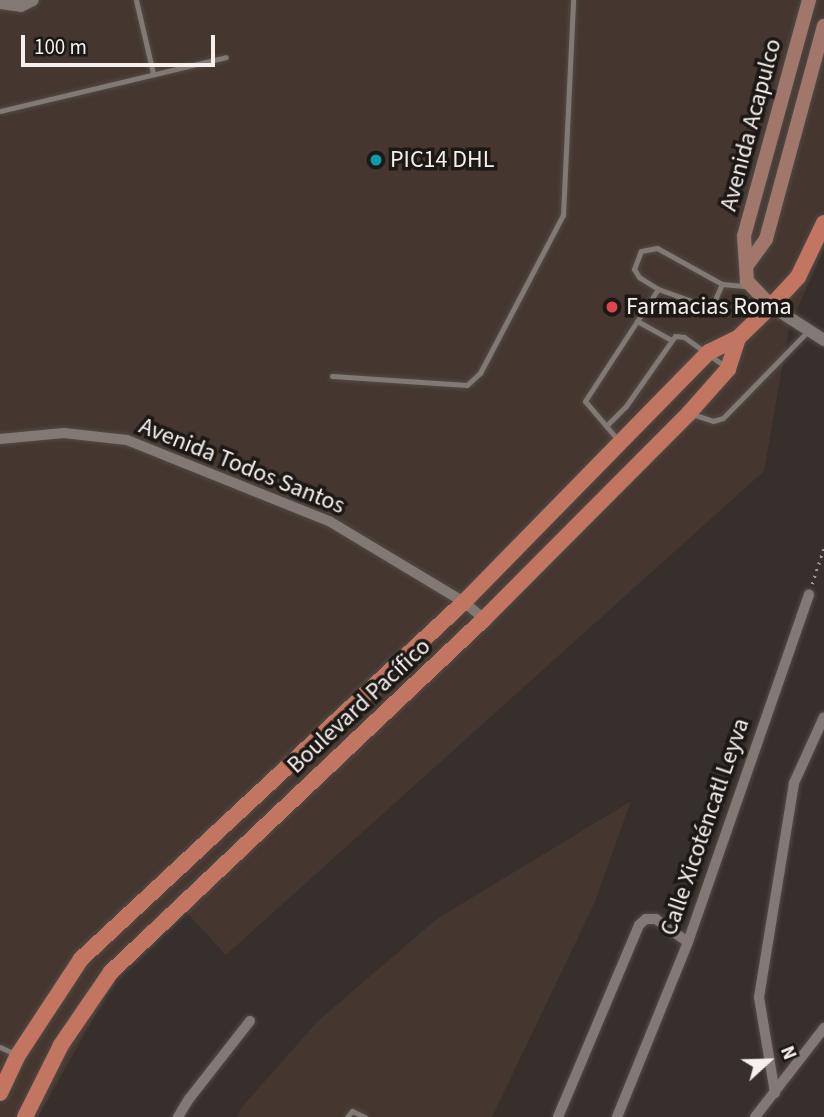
<!DOCTYPE html>
<meta charset="utf-8">
<style>
body{margin:0}
#map{position:relative;width:824px;height:1117px;overflow:hidden;background:#372f2b;font-family:"Source Sans 3",sans-serif}
div>[style]{position:absolute}
.built>*{inset:0;background:#45372f}
.path>*{height:2.5px;margin-top:-1.25px;transform-origin:0;background:repeating-linear-gradient(90deg,#9e9794 0 2px,transparent 0 7px)}
.roads{filter:drop-shadow(0 0 2px #524b47) drop-shadow(0 0 2px #524b47)}
.service>*{height:5px;margin:-2.5px;padding:0 2.5px;transform-origin:2.5px;border-radius:2.5px;background:#827974}
.minor>*{height:10px;margin:-5px;padding:0 5px;transform-origin:5px;border-radius:5px;background:#827974}
.tertiary>*{height:12px;margin:-6px;padding:0 6px;transform-origin:6px;border-radius:6px;background:#827974}
.secondary>*{height:14px;margin:-7px;padding:0 7px;transform-origin:7px;border-radius:7px;background:#a2776b}
.primary>*{height:16px;margin:-8px;padding:0 8px;transform-origin:8px;border-radius:8px;background:#c27561}
.dots>*{width:19px;height:19px;translate:-50% -50%;box-sizing:border-box;border:4px solid #1c1816;border-radius:50%}
span{translate:-50% -50%;white-space:nowrap;text-align:center;line-height:1.15;-webkit-text-stroke:7px #1c1816;paint-order:stroke}
.street-label{font-size:24px;color:#f5f0ed}
.poi-label{font-size:24px;color:#f5f0ed}
.left{translate:0 -50%;text-align:left}
.north{position:absolute;left:733px;top:1026px;width:70px;height:70px;-webkit-text-stroke:5px #1c1816;paint-order:stroke;rotate:68deg;font-size:19px;font-weight:700;line-height:28px;text-align:center;color:#f5f0ed}
.north::after{content:'';display:block;margin:auto;width:24px;height:32px;background:#f5f0ed;clip-path:polygon(50% 0,100% 100%,50% 72%,0 100%)}
.scale{position:absolute;left:21px;top:35px;width:194px;height:32px;box-sizing:border-box;border:4px solid #f5f0ed;border-top:0;padding-left:9px;font-size:21px;line-height:24px;white-space:nowrap;color:#f5f0ed;-webkit-text-stroke:5px #1c1816;paint-order:stroke}
</style>
<div id="map">
<div class="built">
<div style="clip-path:polygon(0 0,824px 0,824px 248px,789px 328px,764px 471px,226px 955px,187px 913px,116px 979px,38px 1117px,0 1117px)"></div>
<div style="clip-path:polygon(631px 801px,594px 904px,492px 1117px,237px 1117px,241px 1108px,318px 1021px,437px 919px)"></div>
</div>
<div class="path">
<div style="left:812px;top:584px;width:38px;rotate:-72deg"></div>
</div>
<div class="roads">
<div class="service">
<div style="left:136px;top:0;width:75px;rotate:76.9deg"></div>
<div style="left:0;top:111px;width:232px;rotate:-13.4deg"></div>
<div style="left:658px;top:289px;width:53px;rotate:19.8deg"></div>
<div style="left:708px;top:307px;width:6px;rotate:-31deg"></div>
<div style="left:713px;top:304px;width:22px;rotate:-66deg"></div>
<div style="left:637px;top:321px;width:38px;rotate:29deg"></div>
<div style="left:332px;top:376px;width:135px;rotate:3.8deg"></div>
<div style="left:467px;top:385px;width:18px;rotate:-43deg"></div>
<div style="left:480px;top:373px;width:178px;rotate:-62.3deg"></div>
<div style="left:563px;top:215px;width:215px;rotate:-87.3deg"></div>
<div style="left:692px;top:414px;width:22px;rotate:18deg"></div>
<div style="left:713px;top:421px;width:10px;rotate:-17deg"></div>
<div style="left:723px;top:418px;width:122px;rotate:-45.7deg"></div>
<div style="left:606px;top:426px;width:28px;rotate:-45deg"></div>
<div style="left:626px;top:406px;width:85px;rotate:-55deg"></div>
<div style="left:675px;top:336px;width:9px;rotate:6deg"></div>
<div style="left:684px;top:337px;width:52px;rotate:35.5deg"></div>
<div style="left:618px;top:440px;width:51px;rotate:-130.2deg"></div>
<div style="left:585px;top:401px;width:134px;rotate:-56.9deg"></div>
<div style="left:658px;top:289px;width:22px;rotate:-148deg"></div>
<div style="left:639px;top:277px;width:9px;rotate:-122deg"></div>
<div style="left:634px;top:269px;width:19px;rotate:-69deg"></div>
<div style="left:641px;top:251px;width:16px;rotate:-11deg"></div>
<div style="left:657px;top:248px;width:74px;rotate:29deg"></div>
<div style="left:722px;top:284px;width:25px;rotate:5deg"></div>
<div style="left:0;top:1047px;width:17px;rotate:25deg"></div>
<div style="left:347px;top:1117px;width:8px;rotate:-50deg"></div>
<div style="left:352px;top:1111px;width:14px;rotate:25deg"></div>
</div>
<div class="minor">
<div style="left:0;top:439px;width:64px;rotate:-5.4deg"></div>
<div style="left:64px;top:433px;width:63px;rotate:6.3deg"></div>
<div style="left:127px;top:440px;width:218px;rotate:21.9deg"></div>
<div style="left:329px;top:521px;width:157px;rotate:31deg"></div>
<div style="left:464px;top:602px;width:26px;rotate:40deg"></div>
<div style="left:775px;top:1093px;width:97px;rotate:-99.5deg"></div>
<div style="left:759px;top:997px;width:217px;rotate:-80.7deg"></div>
<div style="left:794px;top:783px;width:72px;rotate:-65.6deg"></div>
<div style="left:178px;top:1117px;width:21px;rotate:-59deg"></div>
<div style="left:189px;top:1099px;width:99px;rotate:-52deg"></div>
<div style="left:558px;top:1117px;width:208px;rotate:-67.1deg"></div>
<div style="left:639px;top:925px;width:9px;rotate:-41deg"></div>
<div style="left:646px;top:919px;width:10px"></div>
<div style="left:656px;top:919px;width:39px;rotate:36deg"></div>
<div style="left:617px;top:1117px;width:189px;rotate:-67.9deg"></div>
<div style="left:688px;top:942px;width:368px;rotate:-70.8deg"></div>
<div style="left:755px;top:1117px;width:113px;rotate:-52.2deg"></div>
</div>
<div class="tertiary">
<div style="left:0;top:3px;width:21px;rotate:8deg"></div>
<div style="left:21px;top:6px;width:13px;rotate:-27deg"></div>
<div style="left:771px;top:306px;width:63px;rotate:32.7deg"></div>
</div>
<div class="secondary">
<div style="left:748px;top:264px;width:31px;rotate:-54deg"></div>
<div style="left:766px;top:239px;width:221px;rotate:-74.8deg"></div>
<div style="left:771px;top:306px;width:35px;rotate:-134deg"></div>
<div style="left:747px;top:281px;width:45px;rotate:-93.8deg"></div>
<div style="left:744px;top:236px;width:245px;rotate:-74.6deg"></div>
</div>
<div class="primary">
<div style="left:0;top:1093px;width:42px;rotate:-64.7deg"></div>
<div style="left:18px;top:1055px;width:115px;rotate:-56.7deg"></div>
<div style="left:81px;top:959px;width:524px;rotate:-42.99deg"></div>
<div style="left:464px;top:602px;width:350px;rotate:-45.6deg"></div>
<div style="left:709px;top:352px;width:32px;rotate:-26deg"></div>
<div style="left:738px;top:338px;width:46px;rotate:-44.1deg"></div>
<div style="left:771px;top:306px;width:40px;rotate:-47deg"></div>
<div style="left:798px;top:277px;width:60px;rotate:-64.3deg"></div>
<div style="left:25px;top:1117px;width:80px;rotate:-63.4deg"></div>
<div style="left:61px;top:1045px;width:88px;rotate:-55.6deg"></div>
<div style="left:111px;top:972px;width:514px;rotate:-43.42deg"></div>
<div style="left:484px;top:619px;width:291px;rotate:-45.1deg"></div>
<div style="left:689px;top:413px;width:59px;rotate:-48.4deg"></div>
<div style="left:728px;top:369px;width:33px;rotate:-72deg"></div>
</div>
</div>
<div class="dots">
<div style="left:376px;top:160px;background:#0f9aa8"></div>
<div style="left:612px;top:307px;background:#e0444e"></div>
</div>
<div class="street-label">
<span style="left:751px;top:125px;rotate:-75deg">Avenida Acapulco</span>
<span style="left:242px;top:466px;rotate:22deg">Avenida Todos Santos</span>
<span style="left:359px;top:706px;rotate:-43deg">Boulevard Pacífico</span>
<span style="left:705px;top:827px;rotate:-71deg">Calle Xicoténcatl Leyva</span>
</div>
<div class="poi-label">
<span class="left" style="left:390px;top:160px">PIC14 DHL</span>
<span class="left" style="left:626px;top:307px">Farmacias Roma</span>
</div>
<div class="north">N</div>
<div class="scale">100 m</div>
</div>
